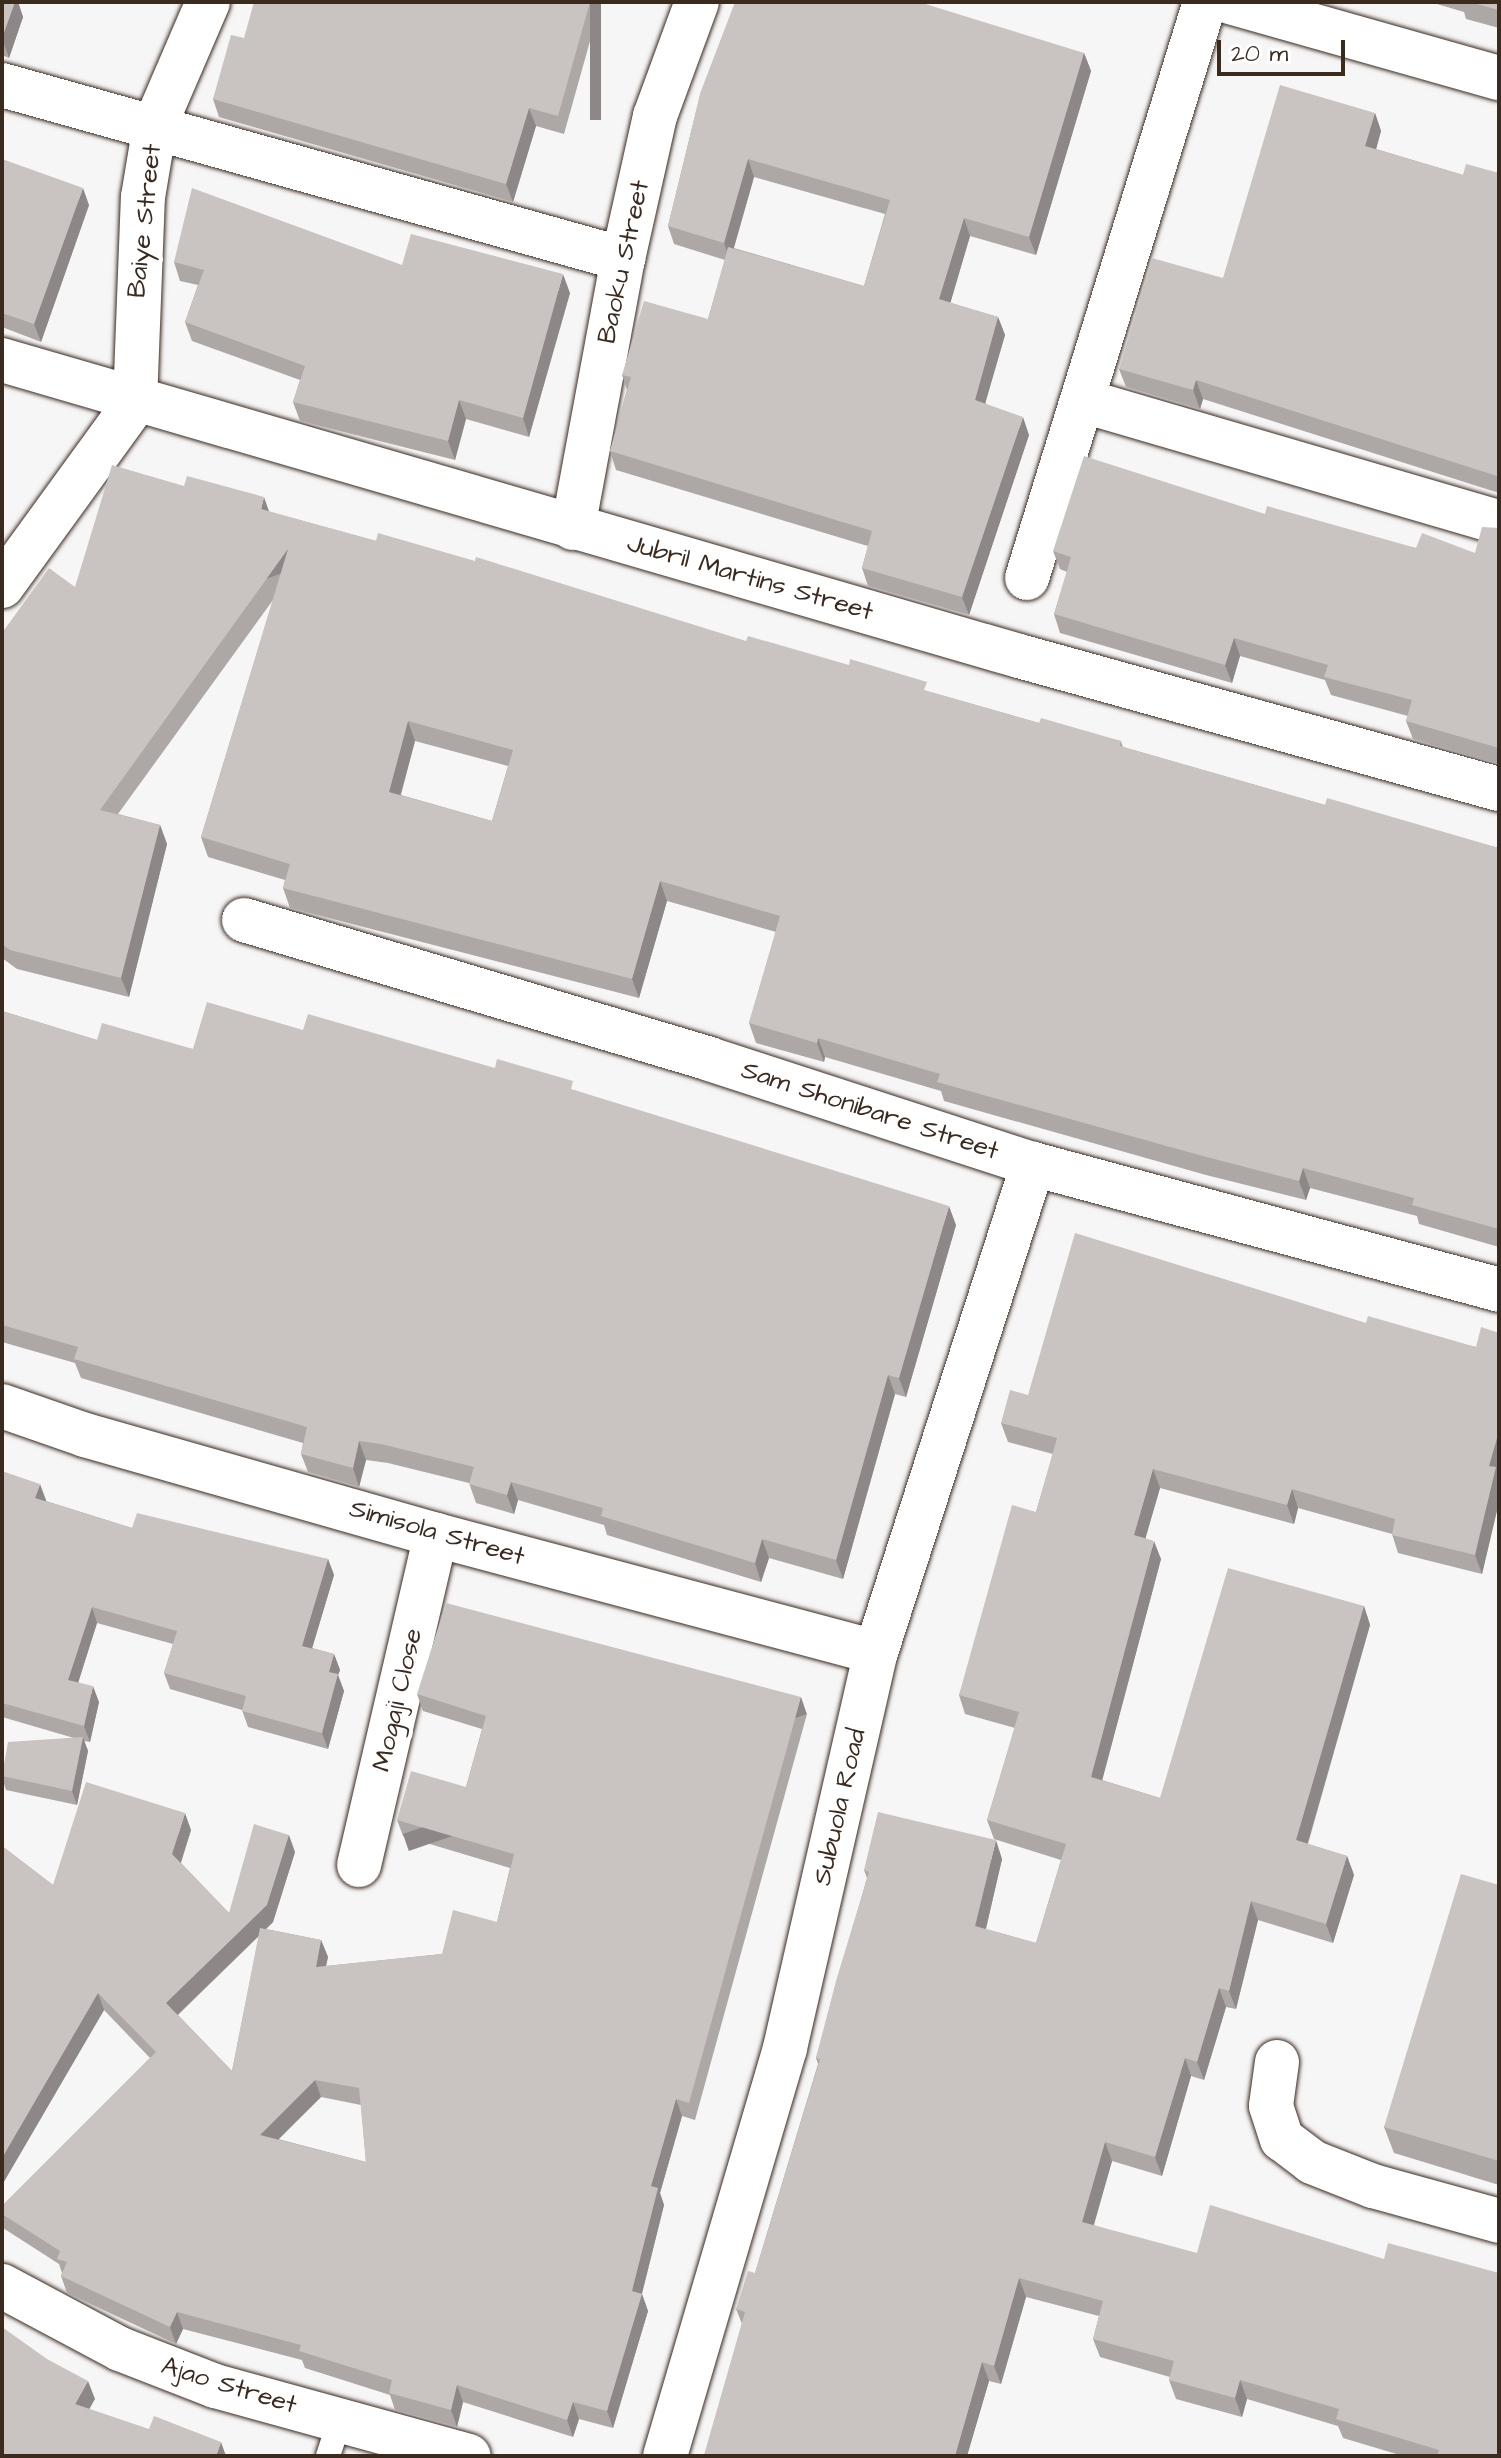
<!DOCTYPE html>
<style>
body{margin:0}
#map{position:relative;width:1501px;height:2458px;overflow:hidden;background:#f7f6f6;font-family:"Architects Daughter",sans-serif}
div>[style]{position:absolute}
.roads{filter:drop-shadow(0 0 2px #3b2a1e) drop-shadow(0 0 2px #3b2a1e)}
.lane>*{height:24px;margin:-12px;padding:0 12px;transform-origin:12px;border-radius:12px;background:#fff}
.street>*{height:44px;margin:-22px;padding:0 22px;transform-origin:22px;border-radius:22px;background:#fff}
.wall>*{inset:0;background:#ada8a6}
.shaded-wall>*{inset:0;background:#8d8887;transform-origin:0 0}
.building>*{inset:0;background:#c9c3c1}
span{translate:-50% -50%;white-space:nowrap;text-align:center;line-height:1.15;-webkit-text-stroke:8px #fff;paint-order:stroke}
.street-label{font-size:26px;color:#3b2a1e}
.frame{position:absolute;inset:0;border:4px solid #3b2a1e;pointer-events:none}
.scale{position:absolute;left:1217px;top:40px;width:128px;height:36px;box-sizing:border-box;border:4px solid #3b2a1e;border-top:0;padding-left:10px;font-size:24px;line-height:28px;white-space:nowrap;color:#3b2a1e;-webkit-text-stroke:6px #fff;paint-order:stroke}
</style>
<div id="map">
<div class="roads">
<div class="lane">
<div style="left:328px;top:2456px;width:39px;rotate:-72deg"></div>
</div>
<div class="street">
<div style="left:1230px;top:2px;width:280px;rotate:15.8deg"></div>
<div style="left:2px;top:85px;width:645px;rotate:15.65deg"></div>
<div style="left:2px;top:360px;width:1059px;rotate:16.23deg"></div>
<div style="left:1019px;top:656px;width:498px;rotate:15.5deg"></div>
<div style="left:1084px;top:401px;width:432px;rotate:16.3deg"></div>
<div style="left:573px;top:528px;width:274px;rotate:-79.5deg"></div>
<div style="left:623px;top:259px;width:147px;rotate:-77.4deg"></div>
<div style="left:655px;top:116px;width:121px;rotate:-69.8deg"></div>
<div style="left:1027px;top:578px;width:603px;rotate:-72.83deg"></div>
<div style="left:2px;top:586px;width:226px;rotate:-54deg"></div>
<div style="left:135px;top:403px;width:206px;rotate:-87.8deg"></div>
<div style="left:143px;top:197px;width:73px;rotate:-80.5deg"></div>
<div style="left:155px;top:125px;width:134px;rotate:-66.7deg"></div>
<div style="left:244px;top:920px;width:485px;rotate:16.6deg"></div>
<div style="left:709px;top:1059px;width:341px;rotate:18deg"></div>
<div style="left:1033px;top:1164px;width:483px;rotate:15.1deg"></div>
<div style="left:2px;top:1406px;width:88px;rotate:19.3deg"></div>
<div style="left:85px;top:1435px;width:365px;rotate:15.9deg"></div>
<div style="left:436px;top:1535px;width:455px;rotate:14.9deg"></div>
<div style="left:359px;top:1865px;width:339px;rotate:-76.9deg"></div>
<div style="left:1277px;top:2062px;width:44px;rotate:97.8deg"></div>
<div style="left:1271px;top:2106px;width:35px;rotate:72deg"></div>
<div style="left:1282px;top:2139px;width:38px;rotate:37deg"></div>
<div style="left:1312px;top:2162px;width:66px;rotate:21.5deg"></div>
<div style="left:1373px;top:2186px;width:131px;rotate:15.5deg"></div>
<div style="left:2px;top:2286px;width:134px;rotate:28.1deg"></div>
<div style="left:120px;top:2349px;width:102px;rotate:21.3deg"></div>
<div style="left:215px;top:2386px;width:263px;rotate:15.4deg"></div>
<div style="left:665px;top:2456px;width:425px;rotate:-73.6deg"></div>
<div style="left:785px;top:2048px;width:406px;rotate:-77.1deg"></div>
<div style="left:876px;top:1652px;width:513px;rotate:-72.17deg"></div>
</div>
</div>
<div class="wall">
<div style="clip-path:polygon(2px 2px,18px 2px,23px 17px,9px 58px,2px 55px)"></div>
<div style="clip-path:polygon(601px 2px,564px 134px,536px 126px,513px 202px,219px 117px,213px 99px,244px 38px)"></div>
<div style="clip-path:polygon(1430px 2px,1499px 2px,1499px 28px,1466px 19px,1464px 12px)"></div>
<div style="clip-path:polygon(evenodd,1084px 53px,1091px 71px,1036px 255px,970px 236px,950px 303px,998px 317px,1005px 335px,985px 403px,1029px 435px,969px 615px,868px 586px,862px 568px,868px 546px,616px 470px,610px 451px,627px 390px,622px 375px,708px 319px,725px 260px,674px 244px,668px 226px,701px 91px,1084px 53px,754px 177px,885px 214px,864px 286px,734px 248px,754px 177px)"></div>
<div style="clip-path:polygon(1375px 113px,1381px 131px,1376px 149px,1463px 175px,1499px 173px,1499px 493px,1203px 399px,1200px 409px,1126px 387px,1119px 369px,1223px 278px)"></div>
<div style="clip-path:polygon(2px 159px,89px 205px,41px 342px,2px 327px)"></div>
<div style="clip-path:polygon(174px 262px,402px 265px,570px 293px,529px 437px,466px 419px,455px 460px,300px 421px,293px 402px,300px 380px,192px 341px,185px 322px,198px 285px,180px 281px)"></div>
<div style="clip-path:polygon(evenodd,270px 512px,930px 692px,1039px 723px,1121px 741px,1123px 747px,1325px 805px,1499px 848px,1499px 1247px,1419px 1224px,1417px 1216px,1310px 1188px,1306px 1200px,1206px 1175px,944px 1101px,941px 1091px,825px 1057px,824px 1062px,756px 1043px,749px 1023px,776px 932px,667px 901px,639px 998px,290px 908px,283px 888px,285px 880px,208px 857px,201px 837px,273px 600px,118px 814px,160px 825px,167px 844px,129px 997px,17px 969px,2px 958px,2px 633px,75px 587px,270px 512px,415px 741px,508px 766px,492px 821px,401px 795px,415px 741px)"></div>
<div style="clip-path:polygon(1265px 514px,1416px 548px,1475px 553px,1499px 528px,1499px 765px,1413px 739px,1406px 721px,1408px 716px,1331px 695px,1325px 680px,1240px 656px,1232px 683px,1060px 633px,1054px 614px,1067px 572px,1060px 569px,1053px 551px)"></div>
<div style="clip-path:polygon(2px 1011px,97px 1040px,193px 1049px,303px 1030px,577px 1091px,956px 1225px,906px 1397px,895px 1394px,843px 1579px,769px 1558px,761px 1582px,607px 1535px,604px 1525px,518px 1500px,514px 1514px,476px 1503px,469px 1483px,388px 1463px,366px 1460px,359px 1487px,308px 1472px,301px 1454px,303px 1443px,81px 1378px,75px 1363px,2px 1342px)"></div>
<div style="clip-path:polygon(1366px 1323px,1476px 1347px,1499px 1333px,1499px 1502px,1482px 1574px,1398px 1553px,1392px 1534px,1298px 1508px,1294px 1524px,1160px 1488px,1145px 1538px,1161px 1559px,1102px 1780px,1160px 1798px,1364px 1606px,1370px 1625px,1308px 1844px,1347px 1856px,1354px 1875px,1333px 1943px,1258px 1920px,1236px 2009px,1226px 2007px,1204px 2080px,1191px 2076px,1162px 2176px,1112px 2161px,1094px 2225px,1499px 2456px,1403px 2456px,1343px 2438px,1338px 2426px,1247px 2399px,1242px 2417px,1176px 2399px,1169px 2380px,1170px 2377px,1100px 2357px,1093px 2339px,1099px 2316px,1026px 2297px,1001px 2384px,989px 2381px,967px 2456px,705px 2456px,742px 2324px,736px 2309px,755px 2273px,818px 2064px,816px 2058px,867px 1878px,864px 1870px,1002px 1859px,986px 1929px,1036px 1943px,1061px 1860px,994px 1839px,987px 1820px,1015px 1728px,965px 1714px,959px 1695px,1036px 1512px,1053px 1454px,1008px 1442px,1001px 1423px,1028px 1395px)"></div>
<div style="clip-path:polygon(2px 1471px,46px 1500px,46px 1501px,132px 1528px,328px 1559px,334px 1575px,312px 1648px,334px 1654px,340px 1670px,338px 1675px,344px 1691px,328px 1749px,248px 1727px,242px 1710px,170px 1689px,164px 1673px,173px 1644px,97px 1623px,78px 1682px,99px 1702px,90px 1742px,84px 1741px,88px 1751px,77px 1805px,6px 1790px,2px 1778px,2px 1773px,74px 1738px,2px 1717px)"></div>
<div style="clip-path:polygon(evenodd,417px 1694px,807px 1714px,695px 2120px,682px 2116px,660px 2193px,664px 2205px,642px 2294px,648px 2311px,613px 2428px,579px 2419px,573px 2437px,463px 2402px,457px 2427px,395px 2410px,390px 2395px,305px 2368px,302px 2360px,183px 2329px,176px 2344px,67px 2293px,61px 2276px,62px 2273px,59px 2264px,3px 2228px,2px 2225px,2px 2206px,150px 2058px,104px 2010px,2px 2185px,2px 1846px,53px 1885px,191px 1830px,181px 1863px,229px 1913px,295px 1852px,273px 1922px,266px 1929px,321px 1940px,328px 1957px,326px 1966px,442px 1954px,497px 1922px,510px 1868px,403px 1836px,397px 1820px,466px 1787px,482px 1729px,423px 1711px,417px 1694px,259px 1936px,232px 2071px,178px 2015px,259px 1936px,417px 1694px,321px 2097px,361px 2105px,366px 2162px,278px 2139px,321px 2097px)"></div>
<div style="clip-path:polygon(1499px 1885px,1499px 2185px,1394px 2153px,1384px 2127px)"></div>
</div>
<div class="shaded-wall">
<div style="clip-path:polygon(15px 2px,18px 2px,23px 17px,9px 58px,2px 38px)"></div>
<div style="left:590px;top:2px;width:11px;height:118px"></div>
<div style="clip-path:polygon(1084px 53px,1091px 71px,1036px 255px,1029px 237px)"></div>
<div style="clip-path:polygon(529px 108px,536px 126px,513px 202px,506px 184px)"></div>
<div style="clip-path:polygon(1375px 113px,1381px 131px,1372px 164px,1365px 146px)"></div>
<div style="clip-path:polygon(748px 159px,754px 177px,730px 261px,724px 243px)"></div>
<div style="clip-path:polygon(83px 188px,89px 205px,41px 342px,34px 324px)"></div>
<div style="clip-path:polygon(964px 218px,970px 236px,946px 318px,939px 299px)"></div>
<div style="clip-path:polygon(563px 274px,570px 293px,529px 437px,523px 418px)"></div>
<div style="clip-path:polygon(998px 317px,1005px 335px,981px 418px,975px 400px)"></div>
<div style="clip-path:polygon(1196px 380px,1203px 399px,1200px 409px,1193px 390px)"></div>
<div style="clip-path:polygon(459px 400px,466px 419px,455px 460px,448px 441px)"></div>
<div style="clip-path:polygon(1023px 417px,1029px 435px,969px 615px,962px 597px)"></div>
<div style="clip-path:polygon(264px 497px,271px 517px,261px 509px)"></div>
<div style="left:288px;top:549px;width:21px;height:322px;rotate:71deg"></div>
<div style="clip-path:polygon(1234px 638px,1240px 656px,1232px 683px,1225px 665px)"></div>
<div style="clip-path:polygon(408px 721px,415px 741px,396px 811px,389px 792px)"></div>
<div style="clip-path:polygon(160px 825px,167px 844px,129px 997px,121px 978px)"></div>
<div style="clip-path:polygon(660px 881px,667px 901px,639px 998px,632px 979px)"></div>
<div style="clip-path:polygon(818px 1038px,825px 1057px,824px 1062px,817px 1043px)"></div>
<div style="clip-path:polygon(1303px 1168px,1310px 1188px,1306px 1200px,1299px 1181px)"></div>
<div style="clip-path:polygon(949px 1206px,956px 1225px,906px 1397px,899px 1378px)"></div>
<div style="clip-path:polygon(888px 1375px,895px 1394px,843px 1579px,836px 1560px)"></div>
<div style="clip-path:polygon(1499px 1431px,1499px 1502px,1482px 1574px,1475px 1555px,1489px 1466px)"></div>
<div style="clip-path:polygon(359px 1441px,366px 1460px,359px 1487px,353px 1468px)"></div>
<div style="clip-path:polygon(1153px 1469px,1160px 1488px,1141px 1554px,1134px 1535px)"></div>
<div style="clip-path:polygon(511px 1482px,518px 1500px,514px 1514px,507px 1495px)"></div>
<div style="clip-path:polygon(40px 1484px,46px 1500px,41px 1514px,35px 1498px)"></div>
<div style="clip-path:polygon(1292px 1489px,1298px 1508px,1294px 1524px,1287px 1505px)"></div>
<div style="clip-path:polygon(762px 1539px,769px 1558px,761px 1582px,755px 1563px)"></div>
<div style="clip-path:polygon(1154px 1541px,1161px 1559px,1098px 1796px,1091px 1777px)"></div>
<div style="clip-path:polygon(328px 1559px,334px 1575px,308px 1662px,302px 1646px)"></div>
<div style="clip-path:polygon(1364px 1606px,1370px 1625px,1303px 1859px,1296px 1840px)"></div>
<div style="clip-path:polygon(92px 1607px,97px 1623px,74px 1696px,68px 1680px)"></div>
<div style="clip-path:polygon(334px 1654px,340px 1670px,338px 1675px,344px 1691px,328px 1749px,322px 1733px,329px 1672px)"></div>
<div style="clip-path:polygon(93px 1686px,99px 1702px,90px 1742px,84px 1726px)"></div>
<div style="left:801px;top:1697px;width:18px;height:421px;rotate:71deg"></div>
<div style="clip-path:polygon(83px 1737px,88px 1751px,77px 1805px,72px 1791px)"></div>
<div style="clip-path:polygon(185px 1813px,191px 1830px,178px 1871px,172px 1854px)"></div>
<div style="clip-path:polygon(289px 1835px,295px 1852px,273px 1922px,172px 2020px,166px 2003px)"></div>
<div style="clip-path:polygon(996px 1840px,1002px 1859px,982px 1945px,975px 1926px)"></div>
<div style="clip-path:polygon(1347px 1856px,1354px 1875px,1333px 1943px,1326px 1924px)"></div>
<div style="clip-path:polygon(1251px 1901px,1258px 1920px,1236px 2009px,1229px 1991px)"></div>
<div style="clip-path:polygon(321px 1940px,328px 1957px,322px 1984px,316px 1967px)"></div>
<div style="clip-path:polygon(1219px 1988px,1226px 2007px,1204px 2080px,1197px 2062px)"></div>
<div style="clip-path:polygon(98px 1993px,104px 2010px,2px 2185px,2px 2158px)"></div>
<div style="clip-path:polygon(1185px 2058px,1191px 2076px,1162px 2176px,1155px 2157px)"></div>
<div style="clip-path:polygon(315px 2080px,321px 2097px,266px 2152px,260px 2135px)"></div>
<div style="clip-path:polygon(676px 2099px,682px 2116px,660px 2193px,664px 2205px,641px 2297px,642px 2294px,648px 2311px,613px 2428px,607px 2411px,632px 2291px,651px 2186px)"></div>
<div style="clip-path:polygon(1105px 2142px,1112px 2161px,1089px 2241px,1082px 2222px)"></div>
<div style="clip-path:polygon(1019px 2278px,1026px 2297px,1001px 2384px,994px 2366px)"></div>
<div style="clip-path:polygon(177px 2312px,183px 2329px,176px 2344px,170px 2327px)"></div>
<div style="clip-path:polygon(982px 2362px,989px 2381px,967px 2456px,955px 2456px)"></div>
<div style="clip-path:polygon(1240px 2380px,1247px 2399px,1242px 2417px,1235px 2398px)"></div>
<div style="clip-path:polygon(88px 2381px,95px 2399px,82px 2422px,75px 2404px)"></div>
<div style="clip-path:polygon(457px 2385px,463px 2402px,457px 2427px,451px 2410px)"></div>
<div style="clip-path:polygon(573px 2402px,579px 2419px,573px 2437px,567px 2420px)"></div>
<div style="clip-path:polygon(221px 2442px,226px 2456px,216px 2456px)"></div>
</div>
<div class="building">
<div style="clip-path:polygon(2px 2px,15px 2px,2px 38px)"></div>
<div style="clip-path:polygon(254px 2px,590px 2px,558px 116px,529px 108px,506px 184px,213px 99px,231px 35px,244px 38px)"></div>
<div style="clip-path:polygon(735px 2px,919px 2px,1084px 53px,1029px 237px,964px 218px,939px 299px,998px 317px,975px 400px,1023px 417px,962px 597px,862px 568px,872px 531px,610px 451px,631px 377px,622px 375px,644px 301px,708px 319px,728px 247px,864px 286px,890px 200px,748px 159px,724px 243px,668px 226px,701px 91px)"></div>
<div style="clip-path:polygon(1469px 2px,1499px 2px,1499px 10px)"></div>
<div style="clip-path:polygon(1280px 85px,1375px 113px,1365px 146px,1463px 175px,1466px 164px,1499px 173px,1499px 478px,1497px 476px,1196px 380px,1193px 390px,1119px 369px,1152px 258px,1223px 278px)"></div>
<div style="clip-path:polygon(2px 159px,83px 188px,34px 324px,2px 313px)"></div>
<div style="clip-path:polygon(192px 188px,402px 265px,411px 234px,563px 274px,523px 418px,459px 400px,448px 441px,293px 402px,305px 366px,185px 322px,204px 270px,174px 262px)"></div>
<div style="clip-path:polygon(1084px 456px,1265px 514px,1267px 506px,1416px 548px,1422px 533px,1475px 553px,1482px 527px,1499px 528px,1499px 748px,1406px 721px,1412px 700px,1324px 677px,1328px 665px,1234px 638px,1225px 665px,1054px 614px,1071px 557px,1053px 551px)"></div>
<div style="clip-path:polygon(evenodd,112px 465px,184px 486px,187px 476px,264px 497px,261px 509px,376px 541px,378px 533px,475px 561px,476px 557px,746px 641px,748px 636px,849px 665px,850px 659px,927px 682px,924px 690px,1039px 723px,1041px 718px,1121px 741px,1120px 746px,1325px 805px,1327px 798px,1499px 848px,1499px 1229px,1412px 1205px,1414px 1198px,1303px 1168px,1299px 1181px,1199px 1155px,937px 1082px,940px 1074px,818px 1038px,817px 1043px,749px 1023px,780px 916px,660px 881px,632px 979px,283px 888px,290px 864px,201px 837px,288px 549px,100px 810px,160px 825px,121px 978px,10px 950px,2px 944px,2px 633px,49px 568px,75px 587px,112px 465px,408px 721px,513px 750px,492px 821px,389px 792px,408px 721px)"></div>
<div style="clip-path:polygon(207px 1002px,303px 1030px,308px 1014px,495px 1068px,497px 1059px,573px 1081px,571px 1089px,949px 1206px,899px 1378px,888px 1375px,836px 1560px,762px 1539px,755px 1563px,601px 1516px,603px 1508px,511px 1482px,507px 1495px,469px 1484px,474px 1467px,381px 1444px,359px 1441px,353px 1468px,301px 1454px,307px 1427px,74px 1359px,78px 1347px,2px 1325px,2px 1011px,97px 1040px,102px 1023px,193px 1049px)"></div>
<div style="clip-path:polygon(1075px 1233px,1366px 1323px,1368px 1316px,1476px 1347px,1481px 1327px,1499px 1333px,1499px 1431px,1489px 1466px,1496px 1467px,1475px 1555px,1392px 1535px,1395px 1519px,1292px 1489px,1287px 1505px,1153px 1469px,1134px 1535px,1154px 1541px,1091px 1777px,1160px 1798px,1228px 1568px,1364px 1606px,1296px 1840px,1347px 1856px,1326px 1924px,1251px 1901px,1229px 1991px,1219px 1988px,1197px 2062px,1185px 2058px,1155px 2157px,1105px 2142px,1082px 2222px,1197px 2253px,1210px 2205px,1384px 2259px,1388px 2243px,1499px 2273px,1499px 2456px,1437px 2456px,1439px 2450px,1336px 2419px,1339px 2409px,1240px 2380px,1235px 2398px,1169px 2380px,1174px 2361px,1093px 2339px,1103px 2301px,1019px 2278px,994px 2366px,982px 2362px,955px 2456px,708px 2456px,704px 2455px,745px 2312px,736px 2309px,748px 2271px,755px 2273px,820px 2059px,816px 2058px,836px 1981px,869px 1872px,864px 1870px,878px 1812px,996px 1840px,975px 1926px,1036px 1943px,1066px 1844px,987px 1820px,1019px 1712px,959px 1695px,1012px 1505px,1036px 1512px,1057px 1438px,1001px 1423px,1010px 1390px,1028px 1395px)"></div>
<div style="clip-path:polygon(2px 1471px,40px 1484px,35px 1498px,132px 1528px,137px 1513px,328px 1559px,302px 1646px,334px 1654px,329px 1672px,338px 1674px,322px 1733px,242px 1711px,246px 1696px,164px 1673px,177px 1631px,92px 1607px,68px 1680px,93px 1686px,84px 1726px,2px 1703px)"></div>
<div style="clip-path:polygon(evenodd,446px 1603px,801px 1697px,689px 2103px,676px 2099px,651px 2186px,658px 2188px,632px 2291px,642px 2294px,607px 2411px,573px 2402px,567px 2420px,457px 2385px,451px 2410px,389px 2393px,392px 2380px,299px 2351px,301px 2345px,177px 2312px,170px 2327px,61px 2276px,67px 2262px,57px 2259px,60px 2251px,2px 2214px,2px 2206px,156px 2052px,98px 1993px,2px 2158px,2px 1846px,53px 1885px,86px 1782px,185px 1813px,172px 1854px,229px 1913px,254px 1824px,289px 1835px,267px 1905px,166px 2003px,232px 2071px,260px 1928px,321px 1940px,316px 1967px,442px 1954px,453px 1910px,497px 1922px,514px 1854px,397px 1820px,411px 1771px,466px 1787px,486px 1716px,417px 1694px,446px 1603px,315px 2080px,359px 2088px,366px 2162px,260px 2135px,315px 2080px)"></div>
<div style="clip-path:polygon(83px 1737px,72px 1791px,2px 1776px,8px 1742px)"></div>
<div style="clip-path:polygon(1461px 1874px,1499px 1885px,1499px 2161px,1384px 2127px)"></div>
<div style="clip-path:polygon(2px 2327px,47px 2359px,88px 2381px,75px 2404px,149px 2429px,154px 2416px,221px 2442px,216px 2456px,2px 2456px)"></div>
</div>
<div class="street-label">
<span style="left:145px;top:221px;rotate:-84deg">Baiye Street</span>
<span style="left:624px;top:262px;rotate:-78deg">Baoku Street</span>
<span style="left:750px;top:578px;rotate:16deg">Jubril Martins Street</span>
<span style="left:870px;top:1111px;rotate:18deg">Sam Shonibare Street</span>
<span style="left:437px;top:1533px;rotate:16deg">Simisola Street</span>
<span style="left:398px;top:1700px;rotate:-77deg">Mogaji Close</span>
<span style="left:840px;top:1807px;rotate:-77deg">Subuola Road</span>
<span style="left:229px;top:2386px;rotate:17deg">Ajao Street</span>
</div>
<div class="frame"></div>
<div class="scale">20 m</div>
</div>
